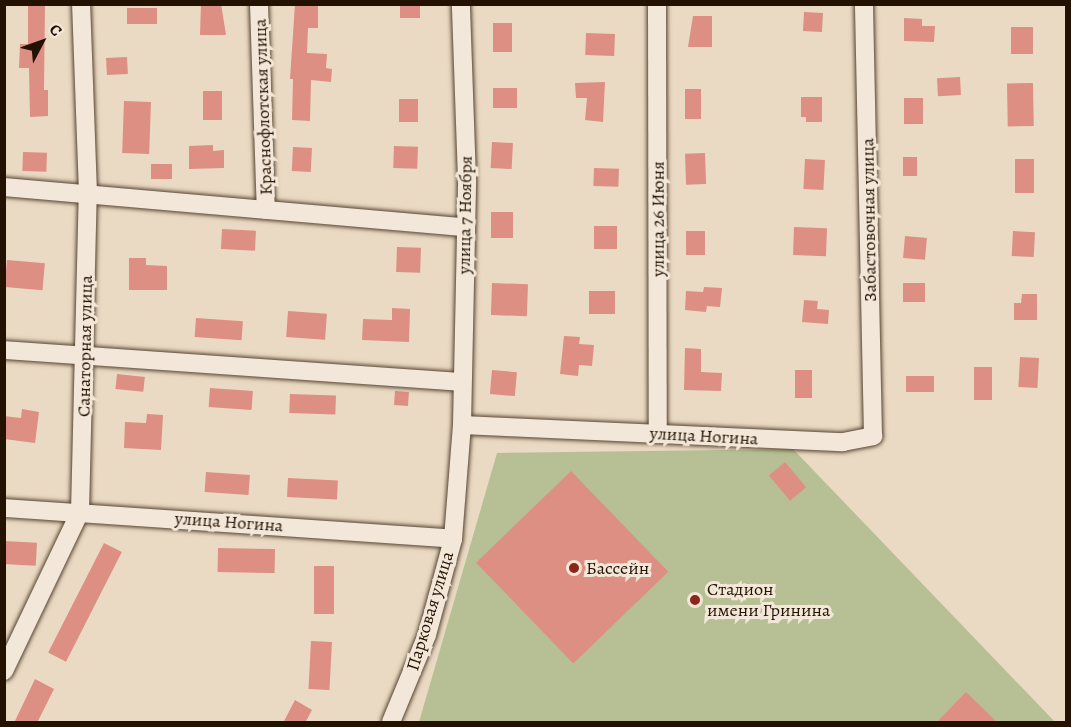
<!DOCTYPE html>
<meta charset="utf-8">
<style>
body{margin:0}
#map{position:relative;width:1071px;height:727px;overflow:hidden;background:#ebdac3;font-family:Alegreya,serif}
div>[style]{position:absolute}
.green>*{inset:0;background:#b7c094}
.building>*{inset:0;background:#dc8f82;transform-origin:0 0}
.roads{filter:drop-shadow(0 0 2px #554432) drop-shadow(0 0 2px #554432)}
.minor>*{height:18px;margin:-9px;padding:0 9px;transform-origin:9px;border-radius:9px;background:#f2e7d8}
.dots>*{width:16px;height:16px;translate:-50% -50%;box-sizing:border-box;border:3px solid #f2e7d8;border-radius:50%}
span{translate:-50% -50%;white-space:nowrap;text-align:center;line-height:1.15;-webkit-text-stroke:6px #f2e7d8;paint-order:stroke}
.street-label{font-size:18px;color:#231201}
.poi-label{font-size:18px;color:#231201}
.left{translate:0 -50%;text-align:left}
.frame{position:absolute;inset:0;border:6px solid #231201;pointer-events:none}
.north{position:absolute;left:12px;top:12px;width:60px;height:60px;-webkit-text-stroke:4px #f2e7d8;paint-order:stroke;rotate:49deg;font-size:16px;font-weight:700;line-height:24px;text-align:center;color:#231201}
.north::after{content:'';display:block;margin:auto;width:21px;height:27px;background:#231201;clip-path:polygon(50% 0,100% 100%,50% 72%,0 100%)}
</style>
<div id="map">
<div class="green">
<div style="clip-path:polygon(793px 449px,1055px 722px,419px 722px,497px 453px)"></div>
</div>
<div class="building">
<div style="clip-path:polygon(28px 4px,45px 4px,44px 90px,48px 90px,48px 116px,30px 117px,29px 68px,19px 68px,20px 44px,28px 44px)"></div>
<div style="clip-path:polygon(201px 4px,221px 4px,226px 35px,200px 35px)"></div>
<div style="clip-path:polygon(295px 4px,318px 4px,318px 28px,308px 28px,307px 53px,327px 54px,326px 68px,332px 69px,331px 82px,311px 80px,310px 121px,292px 120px,293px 79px,290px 79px)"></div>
<div style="left:400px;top:4px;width:20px;height:14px"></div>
<div style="left:127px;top:8px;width:30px;height:16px"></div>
<div style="left:804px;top:12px;width:19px;height:19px;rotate:3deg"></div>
<div style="clip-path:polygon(693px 16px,712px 16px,712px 47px,688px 47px)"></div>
<div style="clip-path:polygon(904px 18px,922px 19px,922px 26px,935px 26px,934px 42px,904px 41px)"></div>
<div style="left:493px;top:23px;width:19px;height:29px"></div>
<div style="left:1011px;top:27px;width:22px;height:27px"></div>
<div style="left:586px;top:33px;width:29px;height:22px;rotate:2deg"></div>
<div style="left:127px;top:57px;width:17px;height:21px;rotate:87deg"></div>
<div style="left:960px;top:77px;width:18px;height:23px;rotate:87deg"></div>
<div style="clip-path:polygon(605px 82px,603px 122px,585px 120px,587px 98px,576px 98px,575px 83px)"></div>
<div style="left:1033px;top:83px;width:43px;height:26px;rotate:89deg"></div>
<div style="left:493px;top:88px;width:24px;height:20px"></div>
<div style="left:701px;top:89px;width:30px;height:16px;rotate:90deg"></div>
<div style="left:203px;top:91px;width:19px;height:29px"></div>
<div style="clip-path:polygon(801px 97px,822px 97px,822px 122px,806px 122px,806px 117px,801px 117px)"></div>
<div style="left:923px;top:98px;width:26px;height:19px;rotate:90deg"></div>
<div style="left:399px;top:99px;width:19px;height:23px"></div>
<div style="left:124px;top:101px;width:27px;height:52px;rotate:2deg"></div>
<div style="left:492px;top:142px;width:21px;height:26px;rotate:3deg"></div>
<div style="clip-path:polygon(213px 145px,213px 151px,224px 150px,224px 168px,189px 169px,189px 146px)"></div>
<div style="left:394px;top:146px;width:24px;height:22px;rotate:2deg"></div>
<div style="left:293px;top:147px;width:19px;height:24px;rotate:3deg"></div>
<div style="left:23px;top:152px;width:24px;height:19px;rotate:2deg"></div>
<div style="left:705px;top:153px;width:31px;height:20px;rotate:88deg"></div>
<div style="left:903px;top:157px;width:14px;height:19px"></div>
<div style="left:805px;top:159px;width:20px;height:30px;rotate:3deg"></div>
<div style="left:1015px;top:159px;width:19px;height:34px"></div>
<div style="left:151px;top:164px;width:21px;height:15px"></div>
<div style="left:594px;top:168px;width:25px;height:18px;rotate:2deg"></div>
<div style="left:491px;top:212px;width:22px;height:26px"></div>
<div style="left:594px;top:226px;width:23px;height:23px"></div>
<div style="left:794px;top:227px;width:33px;height:28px;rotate:2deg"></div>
<div style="left:222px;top:229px;width:34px;height:20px;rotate:3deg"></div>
<div style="left:686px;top:231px;width:19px;height:24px"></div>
<div style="left:1013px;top:231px;width:22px;height:25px;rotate:3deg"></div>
<div style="left:905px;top:236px;width:22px;height:22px;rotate:5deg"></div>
<div style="left:397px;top:247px;width:24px;height:25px;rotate:2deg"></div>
<div style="clip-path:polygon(129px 258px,146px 258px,146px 265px,167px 266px,167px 290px,129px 290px)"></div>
<div style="left:7px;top:260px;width:38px;height:27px;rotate:5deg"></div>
<div style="left:492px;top:283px;width:36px;height:32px;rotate:2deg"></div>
<div style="left:903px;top:283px;width:22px;height:19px"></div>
<div style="clip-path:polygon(704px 287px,722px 288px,720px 307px,707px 306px,706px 312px,685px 310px,686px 291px,703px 292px)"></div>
<div style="left:589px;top:291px;width:26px;height:23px"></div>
<div style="clip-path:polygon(1022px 294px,1037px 294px,1037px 320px,1014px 320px,1014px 303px,1021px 303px)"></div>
<div style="clip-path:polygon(804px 300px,818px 301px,817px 309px,829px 310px,828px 324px,802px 322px)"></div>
<div style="clip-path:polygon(392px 308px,410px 309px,409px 342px,362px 340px,363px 319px,392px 320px)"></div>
<div style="left:288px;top:311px;width:39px;height:26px;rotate:4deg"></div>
<div style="left:196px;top:318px;width:47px;height:19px;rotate:4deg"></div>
<div style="clip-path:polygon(564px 336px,580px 337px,579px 344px,594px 345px,592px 366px,579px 365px,578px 376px,560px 374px)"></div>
<div style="clip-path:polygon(685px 348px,701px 349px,701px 372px,722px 373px,721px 391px,684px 390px)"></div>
<div style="left:1020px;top:357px;width:19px;height:30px;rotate:3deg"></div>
<div style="left:974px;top:367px;width:18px;height:33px"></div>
<div style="left:492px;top:370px;width:25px;height:24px;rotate:5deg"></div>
<div style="left:795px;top:370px;width:17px;height:28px"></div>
<div style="left:117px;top:374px;width:28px;height:15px;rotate:6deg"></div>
<div style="left:906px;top:376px;width:28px;height:16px"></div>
<div style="left:210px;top:388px;width:43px;height:19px;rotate:4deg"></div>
<div style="left:395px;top:391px;width:14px;height:14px;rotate:4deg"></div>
<div style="left:290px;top:394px;width:46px;height:19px;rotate:2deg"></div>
<div style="clip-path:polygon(22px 409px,39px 412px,35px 443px,4px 439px,4px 416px,21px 418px)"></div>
<div style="clip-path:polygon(147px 414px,163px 415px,161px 450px,124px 448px,125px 422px,146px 423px)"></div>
<div style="left:785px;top:462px;width:33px;height:21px;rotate:50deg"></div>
<div style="left:571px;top:471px;width:140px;height:132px;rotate:46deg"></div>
<div style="left:206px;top:472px;width:44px;height:20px;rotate:4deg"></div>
<div style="left:288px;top:478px;width:50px;height:19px;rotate:3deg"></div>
<div style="left:4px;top:541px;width:33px;height:23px;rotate:3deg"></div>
<div style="left:104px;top:543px;width:20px;height:123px;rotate:27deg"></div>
<div style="left:218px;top:548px;width:57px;height:24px;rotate:1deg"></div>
<div style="left:314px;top:566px;width:20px;height:48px"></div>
<div style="left:311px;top:641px;width:21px;height:48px;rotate:3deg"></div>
<div style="clip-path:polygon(35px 679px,54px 689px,37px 723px,14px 723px)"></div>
<div style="clip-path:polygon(966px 692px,998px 723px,936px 723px)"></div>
<div style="clip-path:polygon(295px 700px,312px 710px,305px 723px,283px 723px)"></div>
</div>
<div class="roads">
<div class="minor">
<div style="left:259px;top:4px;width:206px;rotate:88.1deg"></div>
<div style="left:657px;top:4px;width:430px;rotate:89.9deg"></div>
<div style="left:4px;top:187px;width:463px;rotate:5deg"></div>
<div style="left:4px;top:350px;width:459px;rotate:4deg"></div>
<div style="left:462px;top:425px;width:381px;rotate:2.6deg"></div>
<div style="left:843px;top:442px;width:31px;rotate:-11deg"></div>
<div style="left:873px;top:436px;width:432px;rotate:-91.2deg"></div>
<div style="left:4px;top:508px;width:450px;rotate:3.9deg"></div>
<div style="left:4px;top:671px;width:176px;rotate:-64.5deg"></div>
<div style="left:80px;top:512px;width:319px;rotate:-88.6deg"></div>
<div style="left:88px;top:193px;width:189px;rotate:-92.1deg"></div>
<div style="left:391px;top:722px;width:94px;rotate:-67.5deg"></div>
<div style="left:427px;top:635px;width:99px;rotate:-74.8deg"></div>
<div style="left:453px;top:539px;width:114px;rotate:-85.5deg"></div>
<div style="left:462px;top:425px;width:245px;rotate:-88.8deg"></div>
<div style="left:467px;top:180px;width:176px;rotate:-92deg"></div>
</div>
</div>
<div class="dots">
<div style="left:574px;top:568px;background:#8f2418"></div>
<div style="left:695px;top:600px;background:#8f2418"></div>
</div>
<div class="street-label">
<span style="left:263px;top:107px;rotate:-92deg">Краснофлотская улица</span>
<span style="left:465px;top:215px;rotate:-89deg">улица 7 Ноября</span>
<span style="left:658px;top:219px;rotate:-90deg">улица 26 Июня</span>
<span style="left:869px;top:220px;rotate:-91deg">Забастовочная улица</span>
<span style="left:85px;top:346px;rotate:-89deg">Санаторная улица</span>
<span style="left:704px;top:436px;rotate:3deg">улица Ногина</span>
<span style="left:229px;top:522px;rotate:4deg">улица Ногина</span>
<span style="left:430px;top:611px;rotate:-73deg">Парковая улица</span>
</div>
<div class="poi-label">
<span class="left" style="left:586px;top:568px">Бассейн</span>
<span class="left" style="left:707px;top:600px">Стадион<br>имени Гринина</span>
</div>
<div class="frame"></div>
<div class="north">С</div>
</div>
